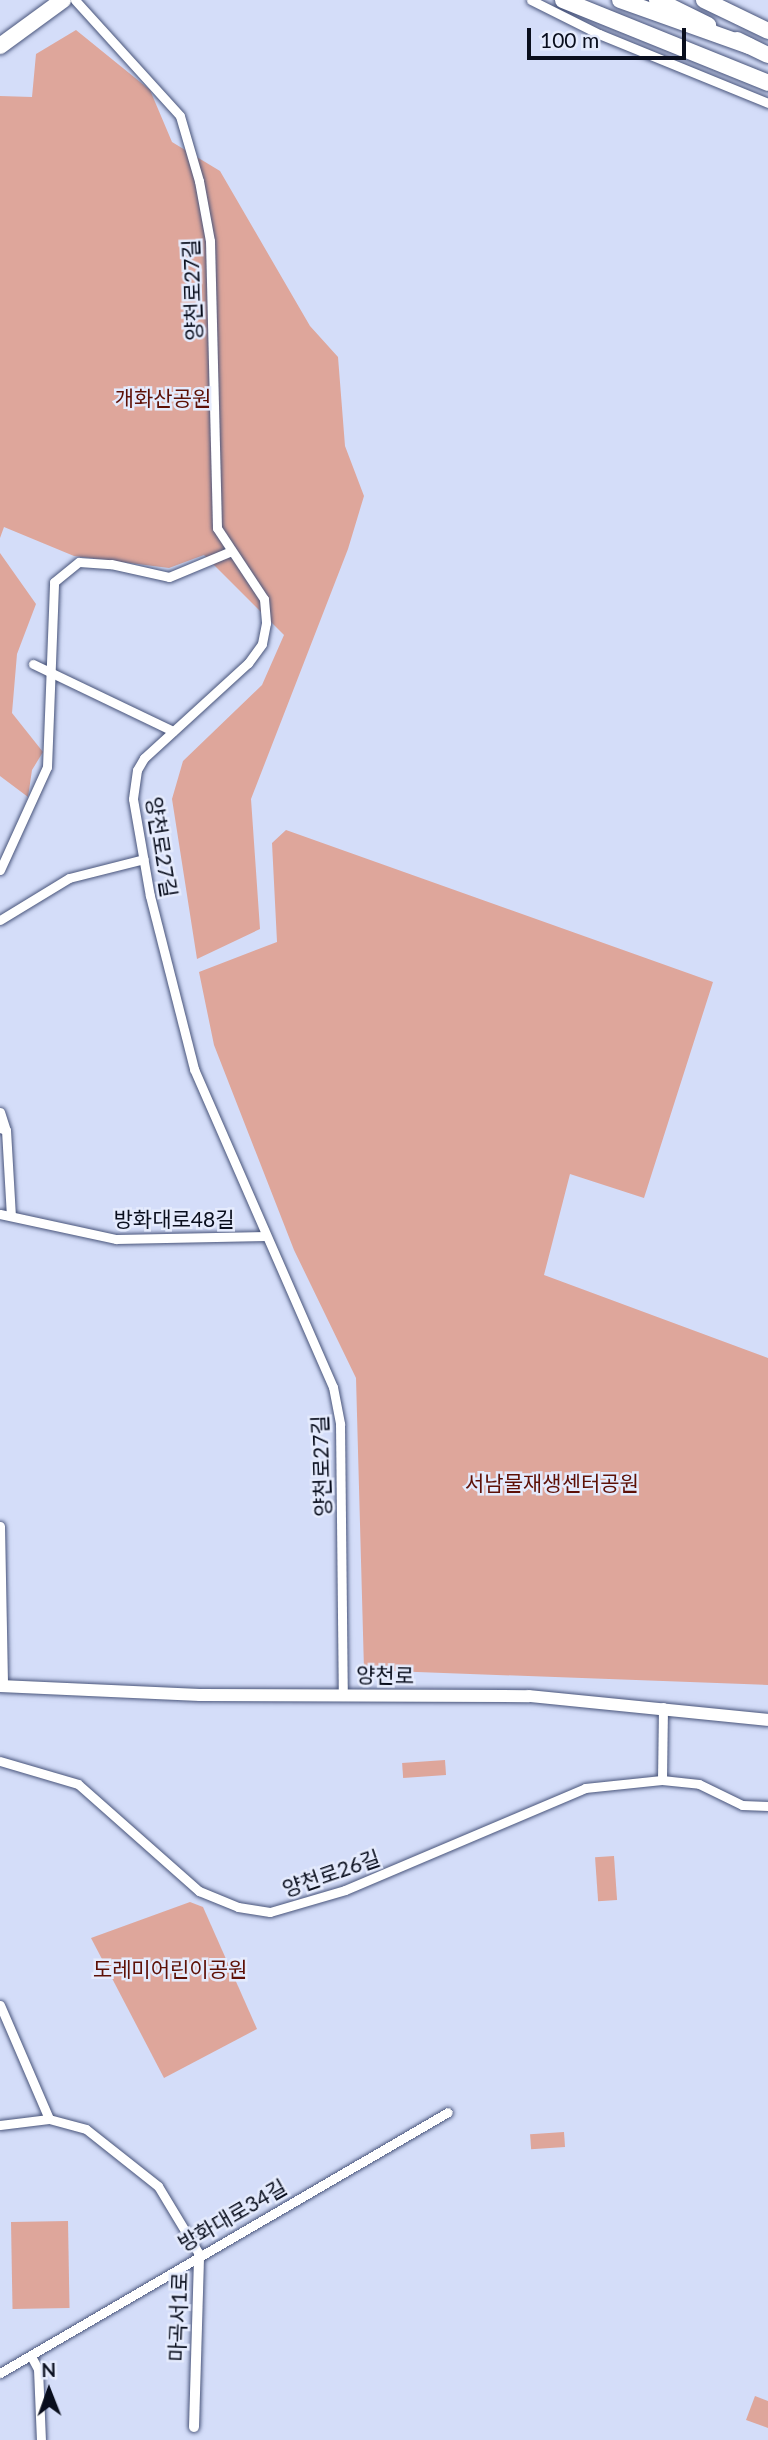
<!DOCTYPE html>
<meta charset="utf-8">
<style>
body{margin:0}
#map{position:relative;width:768px;height:2440px;overflow:hidden;background:#d4ddf9;font-family:Lato,"Noto Sans KR",sans-serif}
div>[style]{position:absolute}
.green>*{inset:0;background:#dea69b;transform-origin:0 0}
.roads{filter:drop-shadow(0 0 2px #48547a) drop-shadow(0 0 2px #48547a)}
.minor>*{height:9px;margin:-4.5px;padding:0 4.5px;transform-origin:4.5px;border-radius:4.5px;background:#fff}
.tertiary>*{height:10px;margin:-5px;padding:0 5px;transform-origin:5px;border-radius:5px;background:#fff}
.secondary>*{height:12px;margin:-6px;padding:0 6px;transform-origin:6px;border-radius:6px;background:#fff}
.trunk>*{height:16px;margin:-8px;padding:0 8px;transform-origin:8px;border-radius:8px;background:#fff}
.motorway>*{height:16px;margin:-8px;padding:0 8px;transform-origin:8px;border-radius:8px;background:#fff}
span{translate:-50% -50%;white-space:nowrap;text-align:center;line-height:1.15;-webkit-text-stroke:5px #e5ebfd;paint-order:stroke}
.street-label{font-size:21px;color:#090e1d}
.park-label{font-size:21px;color:#5d1006}
.north{position:absolute;left:14px;top:2356px;width:70px;height:70px;-webkit-text-stroke:5px #e5ebfd;paint-order:stroke;rotate:359deg;font-size:19px;font-weight:700;line-height:28px;text-align:center;color:#090e1d}
.north::after{content:'';display:block;margin:auto;width:24px;height:32px;background:#090e1d;clip-path:polygon(50% 0,100% 100%,50% 72%,0 100%)}
.scale{position:absolute;left:527px;top:28px;width:159px;height:32px;box-sizing:border-box;border:4px solid #090e1d;border-top:0;padding-left:9px;font-size:21px;line-height:24px;white-space:nowrap;color:#090e1d;-webkit-text-stroke:5px #e5ebfd;paint-order:stroke}
</style>
<div id="map">
<div class="green">
<div style="clip-path:polygon(76px 30px,150px 90px,172px 142px,220px 171px,310px 326px,338px 357px,345px 446px,364px 496px,348px 549px,251px 799px,260px 929px,197px 959px,172px 799px,183px 761px,262px 685px,284px 635px,204px 555px,169px 568px,74px 556px,4px 527px,0 538px,0 96px,32px 97px,36px 54px)"></div>
<div style="clip-path:polygon(0 553px,36px 604px,17px 654px,12px 713px,43px 752px,32px 770px,28px 797px,0 776px)"></div>
<div style="clip-path:polygon(286px 830px,713px 982px,644px 1198px,570px 1174px,544px 1275px,768px 1358px,768px 1685px,364px 1670px,356px 1378px,294px 1250px,214px 1045px,199px 972px,277px 942px,272px 843px)"></div>
<div style="left:445px;top:1760px;width:15px;height:43px;rotate:86deg"></div>
<div style="left:614px;top:1856px;width:44px;height:19px;rotate:86deg"></div>
<div style="clip-path:polygon(190px 1902px,203px 1907px,257px 2029px,164px 2078px,91px 1938px)"></div>
<div style="left:564px;top:2132px;width:15px;height:34px;rotate:86deg"></div>
<div style="left:68px;top:2221px;width:87px;height:57px;rotate:89deg"></div>
<div style="clip-path:polygon(755px 2396px,768px 2401px,768px 2428px,746px 2420px)"></div>
</div>
<div class="roads">
<div class="minor">
<div style="left:75px;top:0;width:156px;rotate:47.8deg"></div>
<div style="left:180px;top:116px;width:68px;rotate:73.7deg"></div>
<div style="left:199px;top:181px;width:61px;rotate:79.6deg"></div>
<div style="left:210px;top:241px;width:287px;rotate:88.6deg"></div>
<div style="left:217px;top:528px;width:85px;rotate:56.5deg"></div>
<div style="left:264px;top:599px;width:24px;rotate:85deg"></div>
<div style="left:266px;top:623px;width:21px;rotate:101deg"></div>
<div style="left:262px;top:644px;width:24px;rotate:126deg"></div>
<div style="left:248px;top:663px;width:141px;rotate:137.6deg"></div>
<div style="left:144px;top:758px;width:14px;rotate:120deg"></div>
<div style="left:137px;top:770px;width:29px;rotate:98deg"></div>
<div style="left:133px;top:799px;width:98px;rotate:80.1deg"></div>
<div style="left:150px;top:896px;width:179px;rotate:75.7deg"></div>
<div style="left:194px;top:1069px;width:347px;rotate:66.4deg"></div>
<div style="left:333px;top:1387px;width:38px;rotate:79deg"></div>
<div style="left:340px;top:1424px;width:270px;rotate:89.4deg"></div>
<div style="left:531px;top:0;width:76px;rotate:26.6deg"></div>
<div style="left:599px;top:34px;width:183px;rotate:22.2deg"></div>
<div style="left:33px;top:664px;width:155px;rotate:25.6deg"></div>
<div style="left:0;top:870px;width:113px;rotate:-65.5deg"></div>
<div style="left:47px;top:767px;width:185px;rotate:-87.8deg"></div>
<div style="left:54px;top:582px;width:32px;rotate:-39deg"></div>
<div style="left:79px;top:562px;width:32px;rotate:4deg"></div>
<div style="left:111px;top:564px;width:59px;rotate:12.6deg"></div>
<div style="left:169px;top:577px;width:65px;rotate:-22.6deg"></div>
<div style="left:0;top:920px;width:81px;rotate:-31.3deg"></div>
<div style="left:69px;top:878px;width:77px;rotate:-14.2deg"></div>
<div style="left:0;top:1112px;width:19px;rotate:72deg"></div>
<div style="left:0;top:1128px;width:6px;rotate:18deg"></div>
<div style="left:6px;top:1130px;width:86px;rotate:86.7deg"></div>
<div style="left:0;top:1214px;width:119px;rotate:12.2deg"></div>
<div style="left:116px;top:1239px;width:150px;rotate:-1.1deg"></div>
<div style="left:0;top:1526px;width:160px;rotate:88.9deg"></div>
<div style="left:0;top:1761px;width:81px;rotate:16.4deg"></div>
<div style="left:78px;top:1784px;width:162px;rotate:41.5deg"></div>
<div style="left:199px;top:1891px;width:42px;rotate:22.3deg"></div>
<div style="left:238px;top:1907px;width:32px;rotate:9deg"></div>
<div style="left:270px;top:1912px;width:78px;rotate:-16.3deg"></div>
<div style="left:345px;top:1890px;width:261px;rotate:-23deg"></div>
<div style="left:585px;top:1788px;width:77px;rotate:-5.9deg"></div>
<div style="left:662px;top:1780px;width:37px;rotate:6deg"></div>
<div style="left:699px;top:1784px;width:48px;rotate:26deg"></div>
<div style="left:742px;top:1805px;width:26px;rotate:2deg"></div>
<div style="left:662px;top:1780px;width:73px;rotate:-89.2deg"></div>
<div style="left:0;top:2005px;width:124px;rotate:66.7deg"></div>
<div style="left:0;top:2125px;width:49px;rotate:-7deg"></div>
<div style="left:49px;top:2119px;width:38px;rotate:15deg"></div>
<div style="left:86px;top:2129px;width:92px;rotate:38.4deg"></div>
<div style="left:158px;top:2186px;width:79px;rotate:58.9deg"></div>
<div style="left:31px;top:2356px;width:15px;rotate:62deg"></div>
<div style="left:38px;top:2369px;width:71px;rotate:87.6deg"></div>
<div style="left:0;top:2373px;width:518px;rotate:-30.22deg"></div>
</div>
<div class="tertiary">
<div style="left:194px;top:2427px;width:173px;rotate:-88.3deg"></div>
</div>
<div class="secondary">
<div style="left:0;top:1686px;width:200px;rotate:2.6deg"></div>
<div style="left:200px;top:1695px;width:329px;rotate:0.2deg"></div>
<div style="left:529px;top:1696px;width:240px;rotate:5.7deg"></div>
</div>
<div class="trunk">
<div style="left:563px;top:0;width:221px;rotate:22deg"></div>
<div style="left:657px;top:0;width:57px;rotate:26.1deg"></div>
<div style="left:704px;top:0;width:71px;rotate:25.8deg"></div>
<div style="left:737px;top:40px;width:34px;rotate:26deg"></div>
<div style="left:0;top:46px;width:78px;rotate:-36.1deg"></div>
</div>
<div class="motorway">
<div style="left:620px;top:0;width:137px;rotate:19.6deg"></div>
</div>
</div>
<div class="street-label">
<span style="left:192px;top:290px;rotate:-92deg">양천로27길</span>
<span style="left:162px;top:847px;rotate:81deg">양천로27길</span>
<span style="left:174px;top:1219px">방화대로48길</span>
<span style="left:321px;top:1466px;rotate:-92deg">양천로27길</span>
<span style="left:385px;top:1675px;rotate:1deg">양천로</span>
<span style="left:331px;top:1873px;rotate:-19deg">양천로26길</span>
<span style="left:232px;top:2215px;rotate:-30deg">방화대로34길</span>
<span style="left:178px;top:2317px;rotate:-88deg">마곡서1로</span>
</div>
<div class="park-label">
<span style="left:163px;top:398px">개화산공원</span>
<span style="left:552px;top:1483px">서남물재생센터공원</span>
<span style="left:170px;top:1969px">도레미어린이공원</span>
</div>
<div class="north">N</div>
<div class="scale">100 m</div>
</div>
